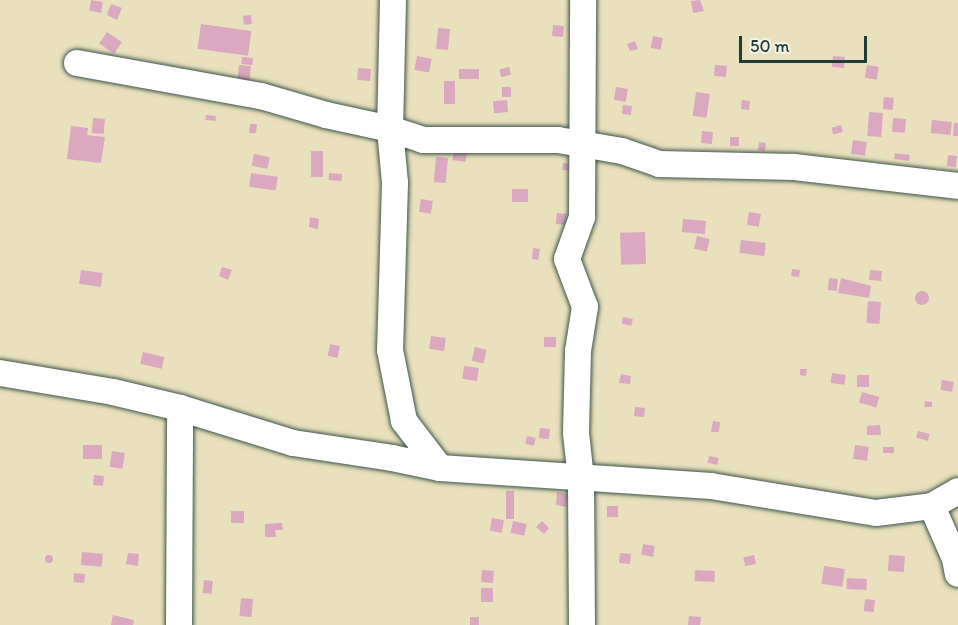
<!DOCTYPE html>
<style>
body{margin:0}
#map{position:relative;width:958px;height:625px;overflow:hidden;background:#e9e0bd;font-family:Itim,sans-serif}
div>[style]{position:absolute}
.building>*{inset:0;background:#daa8bf;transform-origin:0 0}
.round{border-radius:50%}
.roads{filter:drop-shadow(0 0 2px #3d5549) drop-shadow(0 0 2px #3d5549)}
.minor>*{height:26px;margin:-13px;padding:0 13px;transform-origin:13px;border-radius:13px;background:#fff}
span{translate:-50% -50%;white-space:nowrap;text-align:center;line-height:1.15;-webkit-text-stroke:6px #f7f3e8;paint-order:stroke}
.scale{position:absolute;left:739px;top:36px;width:128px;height:27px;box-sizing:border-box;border:3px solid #1f3d34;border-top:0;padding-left:8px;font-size:18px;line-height:21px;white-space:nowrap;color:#1f3d34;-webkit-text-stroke:4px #f7f3e8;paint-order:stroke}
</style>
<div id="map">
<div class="building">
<div style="left:91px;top:0;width:12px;height:11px;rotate:9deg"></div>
<div style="clip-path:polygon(700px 0,704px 11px,693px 13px,691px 1px)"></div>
<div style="clip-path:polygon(111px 4px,122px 8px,117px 20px,107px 15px)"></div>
<div style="left:251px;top:15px;width:9px;height:8px;rotate:84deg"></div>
<div style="left:201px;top:24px;width:51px;height:25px;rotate:8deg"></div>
<div style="left:553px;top:25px;width:11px;height:11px;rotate:5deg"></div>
<div style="left:438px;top:28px;width:12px;height:21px;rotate:5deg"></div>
<div style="left:107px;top:32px;width:18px;height:14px;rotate:34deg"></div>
<div style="left:653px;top:36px;width:10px;height:12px;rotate:11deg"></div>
<div style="clip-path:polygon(635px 41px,638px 49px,630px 51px,627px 44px)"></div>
<div style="left:417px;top:56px;width:15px;height:14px;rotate:11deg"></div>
<div style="left:833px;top:56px;width:12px;height:11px;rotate:5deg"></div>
<div style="left:242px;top:57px;width:11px;height:7px;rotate:5deg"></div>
<div style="left:239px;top:65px;width:12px;height:19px;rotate:5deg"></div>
<div style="left:715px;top:65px;width:12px;height:11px;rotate:5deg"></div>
<div style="left:867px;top:65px;width:12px;height:13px;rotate:9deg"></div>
<div style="left:509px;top:67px;width:8px;height:10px;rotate:76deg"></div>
<div style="left:358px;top:68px;width:13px;height:12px;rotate:4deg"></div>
<div style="left:459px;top:69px;width:20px;height:10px"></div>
<div style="left:444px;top:81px;width:11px;height:23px"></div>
<div style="left:502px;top:87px;width:9px;height:10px"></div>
<div style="left:616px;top:87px;width:12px;height:13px;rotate:9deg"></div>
<div style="left:696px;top:92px;width:14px;height:24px;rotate:8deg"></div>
<div style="left:884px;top:97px;width:10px;height:12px;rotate:6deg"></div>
<div style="left:507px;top:100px;width:12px;height:14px;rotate:85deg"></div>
<div style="left:742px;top:100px;width:8px;height:9px;rotate:7deg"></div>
<div style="left:623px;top:105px;width:9px;height:9px;rotate:6deg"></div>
<div style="left:869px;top:112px;width:14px;height:24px;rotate:4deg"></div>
<div style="left:206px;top:115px;width:10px;height:5px;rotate:6deg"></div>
<div style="left:93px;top:118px;width:12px;height:15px;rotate:5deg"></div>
<div style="left:893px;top:118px;width:13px;height:14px;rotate:4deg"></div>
<div style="left:932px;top:120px;width:20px;height:13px;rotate:6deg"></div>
<div style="clip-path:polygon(954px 123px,958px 123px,958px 136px,953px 136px)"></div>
<div style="clip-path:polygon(250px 124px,257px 124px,256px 133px,249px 133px)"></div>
<div style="left:841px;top:125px;width:7px;height:10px;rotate:74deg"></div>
<div style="clip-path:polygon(71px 126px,88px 128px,87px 135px,105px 137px,101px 163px,67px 159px)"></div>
<div style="left:702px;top:131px;width:11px;height:12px;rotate:5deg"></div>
<div style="left:730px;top:137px;width:9px;height:9px"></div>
<div style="left:853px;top:140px;width:14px;height:14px;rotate:8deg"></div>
<div style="left:759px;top:142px;width:7px;height:8px;rotate:8deg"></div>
<div style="left:311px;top:151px;width:12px;height:26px"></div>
<div style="left:454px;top:151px;width:13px;height:9px;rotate:9deg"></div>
<div style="left:895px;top:153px;width:15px;height:6px;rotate:8deg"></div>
<div style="left:254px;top:154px;width:16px;height:12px;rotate:11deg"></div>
<div style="left:948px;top:155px;width:9px;height:11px;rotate:6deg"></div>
<div style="left:436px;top:157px;width:12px;height:25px;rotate:5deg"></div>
<div style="left:563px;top:163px;width:9px;height:7px;rotate:6deg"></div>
<div style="left:251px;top:173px;width:27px;height:14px;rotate:8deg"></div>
<div style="left:329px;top:173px;width:13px;height:7px;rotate:4deg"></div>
<div style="left:512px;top:189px;width:16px;height:13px"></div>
<div style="left:421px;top:199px;width:12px;height:13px;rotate:9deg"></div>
<div style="left:749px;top:212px;width:12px;height:13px;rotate:9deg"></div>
<div style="left:557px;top:213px;width:10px;height:11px;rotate:6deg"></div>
<div style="clip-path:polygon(310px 217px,319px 219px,318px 229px,309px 227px)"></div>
<div style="left:683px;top:219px;width:23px;height:13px;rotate:5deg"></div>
<div style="left:645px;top:232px;width:32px;height:25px;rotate:88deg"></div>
<div style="left:697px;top:236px;width:13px;height:13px;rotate:13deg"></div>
<div style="left:741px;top:240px;width:25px;height:13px;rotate:7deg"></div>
<div style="clip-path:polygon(533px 248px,540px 249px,538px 260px,532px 259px)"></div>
<div style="clip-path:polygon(222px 267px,232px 270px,228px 280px,219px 276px)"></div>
<div style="left:792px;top:269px;width:8px;height:7px;rotate:7deg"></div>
<div style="left:81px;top:270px;width:22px;height:14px;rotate:8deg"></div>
<div style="left:870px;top:270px;width:12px;height:10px;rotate:5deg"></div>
<div style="left:829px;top:278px;width:9px;height:12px;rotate:6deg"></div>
<div style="clip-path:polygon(841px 278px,871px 286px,869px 298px,838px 293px)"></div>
<div class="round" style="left:915px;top:291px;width:14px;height:14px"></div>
<div style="left:868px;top:301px;width:13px;height:22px;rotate:4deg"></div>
<div style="left:623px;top:317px;width:10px;height:7px;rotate:11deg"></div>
<div style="left:431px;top:336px;width:15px;height:13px;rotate:8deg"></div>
<div style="left:544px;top:337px;width:12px;height:10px"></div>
<div style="left:330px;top:344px;width:10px;height:12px;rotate:11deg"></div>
<div style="left:475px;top:347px;width:12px;height:14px;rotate:14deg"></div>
<div style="left:143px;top:352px;width:22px;height:12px;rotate:13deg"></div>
<div style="left:464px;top:366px;width:15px;height:13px;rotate:8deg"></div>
<div style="clip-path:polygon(800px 369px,807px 369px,806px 376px,800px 375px)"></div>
<div style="left:832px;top:373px;width:14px;height:10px;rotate:8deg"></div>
<div style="clip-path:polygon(621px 374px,631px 376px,630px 384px,619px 383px)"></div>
<div style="left:857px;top:375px;width:12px;height:12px"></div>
<div style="left:942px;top:380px;width:12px;height:10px;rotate:9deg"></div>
<div style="left:862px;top:392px;width:18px;height:11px;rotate:16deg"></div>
<div style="clip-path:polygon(925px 401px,932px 402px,932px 407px,924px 407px)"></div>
<div style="left:635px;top:407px;width:10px;height:9px;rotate:6deg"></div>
<div style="clip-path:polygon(713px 421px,720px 422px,719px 432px,711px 432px)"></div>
<div style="clip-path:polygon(880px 425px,881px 435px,867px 435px,867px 426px)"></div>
<div style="left:540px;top:428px;width:10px;height:10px;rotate:6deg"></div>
<div style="left:918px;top:431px;width:12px;height:7px;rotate:14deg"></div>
<div style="left:527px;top:436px;width:9px;height:8px;rotate:13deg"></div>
<div style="left:83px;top:445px;width:19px;height:14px"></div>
<div style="left:855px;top:445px;width:14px;height:14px;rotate:8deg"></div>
<div style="left:894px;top:447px;width:6px;height:11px;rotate:90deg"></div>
<div style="left:112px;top:451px;width:13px;height:16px;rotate:9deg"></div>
<div style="left:709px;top:456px;width:10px;height:7px;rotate:11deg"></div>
<div style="left:94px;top:475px;width:10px;height:10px;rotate:6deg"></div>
<div style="left:506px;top:491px;width:8px;height:28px"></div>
<div style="clip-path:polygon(557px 492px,568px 494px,566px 507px,556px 505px)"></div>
<div style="left:607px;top:506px;width:11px;height:11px"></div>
<div style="left:244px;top:511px;width:12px;height:13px;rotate:90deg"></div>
<div style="left:492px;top:518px;width:12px;height:13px;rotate:9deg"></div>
<div style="left:513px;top:521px;width:14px;height:12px;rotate:12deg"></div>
<div style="clip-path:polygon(542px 521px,549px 528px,544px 534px,536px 527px)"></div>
<div style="clip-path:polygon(282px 523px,283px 530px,275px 530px,276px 537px,265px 537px,265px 524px)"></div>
<div style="left:643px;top:544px;width:12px;height:11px;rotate:9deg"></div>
<div style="left:82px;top:552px;width:21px;height:13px;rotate:5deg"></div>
<div style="clip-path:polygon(128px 553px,139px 554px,138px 566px,126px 564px)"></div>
<div style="left:620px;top:553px;width:11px;height:10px;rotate:5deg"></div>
<div class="round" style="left:45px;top:555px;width:8px;height:8px"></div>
<div style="left:754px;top:555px;width:9px;height:11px;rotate:77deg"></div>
<div style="left:889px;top:555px;width:16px;height:16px;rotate:4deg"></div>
<div style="left:824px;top:566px;width:21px;height:18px;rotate:8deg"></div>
<div style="left:482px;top:570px;width:12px;height:12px;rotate:5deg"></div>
<div style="left:695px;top:570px;width:20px;height:11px;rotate:3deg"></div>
<div style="left:74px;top:573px;width:11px;height:9px;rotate:5deg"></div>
<div style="left:847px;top:578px;width:20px;height:11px;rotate:3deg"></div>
<div style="left:204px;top:580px;width:9px;height:13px;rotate:6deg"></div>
<div style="left:481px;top:588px;width:12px;height:14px"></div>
<div style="left:241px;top:598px;width:12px;height:18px;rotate:5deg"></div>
<div style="left:865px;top:599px;width:10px;height:12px;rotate:6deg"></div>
<div style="clip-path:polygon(113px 615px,134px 620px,133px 625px,111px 625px)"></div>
<div style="clip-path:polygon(689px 616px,701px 617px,700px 625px,688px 625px)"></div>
<div style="left:470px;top:617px;width:9px;height:8px"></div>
</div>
<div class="roads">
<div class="minor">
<div style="left:393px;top:0;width:129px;rotate:91.3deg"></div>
<div style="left:390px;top:129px;width:54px;rotate:84.7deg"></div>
<div style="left:395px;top:183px;width:167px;rotate:91.7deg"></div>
<div style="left:390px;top:350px;width:72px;rotate:78.8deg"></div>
<div style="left:404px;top:421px;width:59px;rotate:52.5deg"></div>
<div style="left:77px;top:63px;width:187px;rotate:10.2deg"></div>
<div style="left:261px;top:96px;width:68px;rotate:16.3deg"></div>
<div style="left:326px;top:115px;width:66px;rotate:12.3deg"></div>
<div style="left:390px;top:129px;width:35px;rotate:18deg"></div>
<div style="left:423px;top:140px;width:135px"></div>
<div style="left:558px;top:140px;width:65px;rotate:9.8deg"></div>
<div style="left:622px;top:151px;width:39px;rotate:19deg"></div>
<div style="left:659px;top:164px;width:135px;rotate:1.3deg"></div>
<div style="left:794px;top:167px;width:165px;rotate:6.6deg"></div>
<div style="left:0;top:373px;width:115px;rotate:9.5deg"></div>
<div style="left:113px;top:392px;width:69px;rotate:13.4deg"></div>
<div style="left:180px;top:408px;width:118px;rotate:17.2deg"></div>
<div style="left:293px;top:443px;width:100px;rotate:8.6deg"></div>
<div style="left:392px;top:458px;width:49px;rotate:11.8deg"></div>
<div style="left:440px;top:468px;width:272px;rotate:3.8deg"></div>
<div style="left:711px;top:486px;width:167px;rotate:9.3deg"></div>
<div style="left:876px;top:513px;width:56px;rotate:-7.1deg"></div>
<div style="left:958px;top:491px;width:30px;rotate:150deg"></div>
<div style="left:932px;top:506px;width:58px;rotate:66.5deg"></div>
<div style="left:955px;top:559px;width:15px;rotate:79deg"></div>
<div style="left:179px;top:625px;width:217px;rotate:-89.7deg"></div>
<div style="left:582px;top:625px;width:146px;rotate:-90.4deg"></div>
<div style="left:581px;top:479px;width:46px;rotate:-96.2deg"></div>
<div style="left:576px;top:433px;width:82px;rotate:-88.6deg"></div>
<div style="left:578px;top:351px;width:45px;rotate:-81deg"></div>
<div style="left:585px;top:307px;width:51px;rotate:-110.6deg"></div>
<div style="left:567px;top:259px;width:45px;rotate:-70.3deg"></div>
<div style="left:582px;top:217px;width:217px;rotate:-89.7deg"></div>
</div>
</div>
<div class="scale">50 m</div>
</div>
